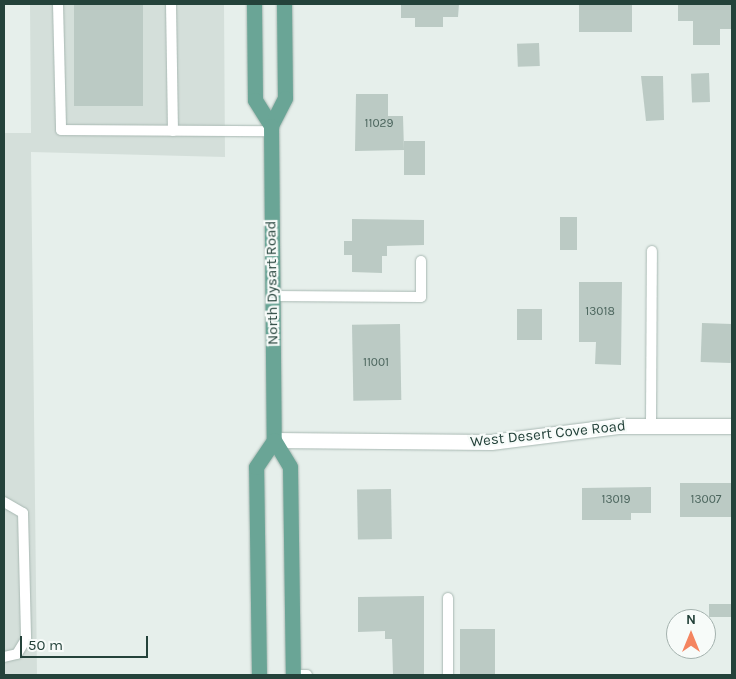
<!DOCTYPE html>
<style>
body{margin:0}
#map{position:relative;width:736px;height:679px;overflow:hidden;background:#e6efeb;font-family:Karla,sans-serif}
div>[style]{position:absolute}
.built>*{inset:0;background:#d4dfda}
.building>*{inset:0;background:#bbcac4;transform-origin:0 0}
.roads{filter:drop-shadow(0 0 1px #a8b8b2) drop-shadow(0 0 1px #a8b8b2)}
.lane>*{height:10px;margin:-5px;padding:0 5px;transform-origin:5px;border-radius:5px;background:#fff}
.street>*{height:15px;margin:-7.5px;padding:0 7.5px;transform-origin:7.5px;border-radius:7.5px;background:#fff}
.primary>*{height:15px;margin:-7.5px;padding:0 7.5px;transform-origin:7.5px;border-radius:7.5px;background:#6aa596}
span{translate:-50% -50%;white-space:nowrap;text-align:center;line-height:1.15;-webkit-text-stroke:4.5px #f7fbf9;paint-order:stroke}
.number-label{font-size:12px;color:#4a645c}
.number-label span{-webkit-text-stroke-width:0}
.street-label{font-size:15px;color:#24423a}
.frame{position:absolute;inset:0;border:5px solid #24423a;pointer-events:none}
.north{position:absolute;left:666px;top:609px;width:50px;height:50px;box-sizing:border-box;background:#f7fbf9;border:1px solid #a3b1ad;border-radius:50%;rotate:0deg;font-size:14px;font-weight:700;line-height:20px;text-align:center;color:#24423a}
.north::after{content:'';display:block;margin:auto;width:18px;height:22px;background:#f4845f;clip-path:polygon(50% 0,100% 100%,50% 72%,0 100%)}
.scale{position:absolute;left:20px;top:636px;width:128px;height:22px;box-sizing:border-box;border:2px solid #24423a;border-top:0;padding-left:6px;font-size:15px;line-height:18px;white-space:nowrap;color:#24423a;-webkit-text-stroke:4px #f7fbf9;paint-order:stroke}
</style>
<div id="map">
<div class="built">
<div style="clip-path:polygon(30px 4px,224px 4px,225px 157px,31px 152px,37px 675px,4px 675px,4px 133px,31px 133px)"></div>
</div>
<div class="building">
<div style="left:74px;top:4px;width:69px;height:102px"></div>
<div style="clip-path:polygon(401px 4px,459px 4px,458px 17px,443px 17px,443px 27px,415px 27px,415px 18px,401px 18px)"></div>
<div style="left:579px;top:4px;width:53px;height:28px"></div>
<div style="clip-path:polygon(678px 4px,732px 4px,732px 29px,720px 29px,720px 45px,693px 45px,693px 21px,678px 21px)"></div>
<div style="left:539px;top:43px;width:23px;height:22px;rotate:88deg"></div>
<div style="left:709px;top:73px;width:29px;height:18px;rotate:88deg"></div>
<div style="clip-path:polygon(641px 76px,663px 76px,664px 120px,646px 121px)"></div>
<div style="clip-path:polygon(356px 94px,388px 94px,388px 116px,403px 116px,404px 150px,355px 151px)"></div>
<div style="left:404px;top:141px;width:21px;height:34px"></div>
<div style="left:560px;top:217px;width:17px;height:33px"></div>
<div style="clip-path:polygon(352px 219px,424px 220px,424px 245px,387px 246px,387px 256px,382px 256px,382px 273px,352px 272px,352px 255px,344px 255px,344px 241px,352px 241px)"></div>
<div style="clip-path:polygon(579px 282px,622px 282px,621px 365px,595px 364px,596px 342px,579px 342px)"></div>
<div style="left:517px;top:309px;width:25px;height:31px"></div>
<div style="left:702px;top:323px;width:30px;height:39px;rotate:2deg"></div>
<div style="left:400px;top:324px;width:76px;height:48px;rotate:89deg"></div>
<div style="left:680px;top:483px;width:52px;height:34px"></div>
<div style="clip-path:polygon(651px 487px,651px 513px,631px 513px,631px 520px,582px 520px,582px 488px)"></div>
<div style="left:391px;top:489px;width:50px;height:34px;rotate:89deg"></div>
<div style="clip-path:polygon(424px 596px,424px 675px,393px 675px,392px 639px,385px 639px,385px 631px,358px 632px,358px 597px)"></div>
<div style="left:709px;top:604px;width:23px;height:13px"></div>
<div style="left:460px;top:629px;width:35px;height:46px"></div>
</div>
<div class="roads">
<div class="lane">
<div style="left:58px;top:4px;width:126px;rotate:88.6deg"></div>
<div style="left:61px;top:130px;width:210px;rotate:0.3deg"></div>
<div style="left:171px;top:4px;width:127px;rotate:89.1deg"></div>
<div style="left:272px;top:296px;width:149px;rotate:0.4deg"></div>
<div style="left:421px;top:297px;width:36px;rotate:-90deg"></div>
<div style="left:651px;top:424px;width:173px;rotate:-89.7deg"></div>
<div style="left:4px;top:502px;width:22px;rotate:30deg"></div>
<div style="left:23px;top:513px;width:126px;rotate:88.6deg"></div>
<div style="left:26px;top:639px;width:17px;rotate:121deg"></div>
<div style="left:17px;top:654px;width:13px;rotate:167deg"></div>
<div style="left:293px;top:675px;width:14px"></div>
<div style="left:448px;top:675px;width:77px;rotate:-90deg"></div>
</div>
<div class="street">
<div style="left:274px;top:440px;width:217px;rotate:0.5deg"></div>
<div style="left:491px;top:442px;width:128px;rotate:-7.2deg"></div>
<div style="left:618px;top:426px;width:114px"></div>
</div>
<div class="primary">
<div style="left:254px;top:4px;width:96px;rotate:89.4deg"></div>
<div style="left:255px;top:100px;width:31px;rotate:58deg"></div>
<div style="left:284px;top:4px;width:94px;rotate:89.4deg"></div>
<div style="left:285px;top:98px;width:31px;rotate:117deg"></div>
<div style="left:271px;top:126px;width:314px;rotate:89.5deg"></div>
<div style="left:274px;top:440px;width:31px;rotate:59deg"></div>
<div style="left:290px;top:467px;width:208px;rotate:89.2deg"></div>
<div style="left:259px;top:675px;width:208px;rotate:-90.8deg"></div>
<div style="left:256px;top:467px;width:32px;rotate:-56deg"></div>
</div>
</div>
<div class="number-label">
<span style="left:379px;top:124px">11029</span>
<span style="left:600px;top:312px">13018</span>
<span style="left:376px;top:363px">11001</span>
<span style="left:616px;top:500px">13019</span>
<span style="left:706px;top:500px">13007</span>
</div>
<div class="street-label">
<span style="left:272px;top:283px;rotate:-91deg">North Dysart Road</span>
<span style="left:548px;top:434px;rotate:-6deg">West Desert Cove Road</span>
</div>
<div class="frame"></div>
<div class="north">N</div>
<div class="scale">50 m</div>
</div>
